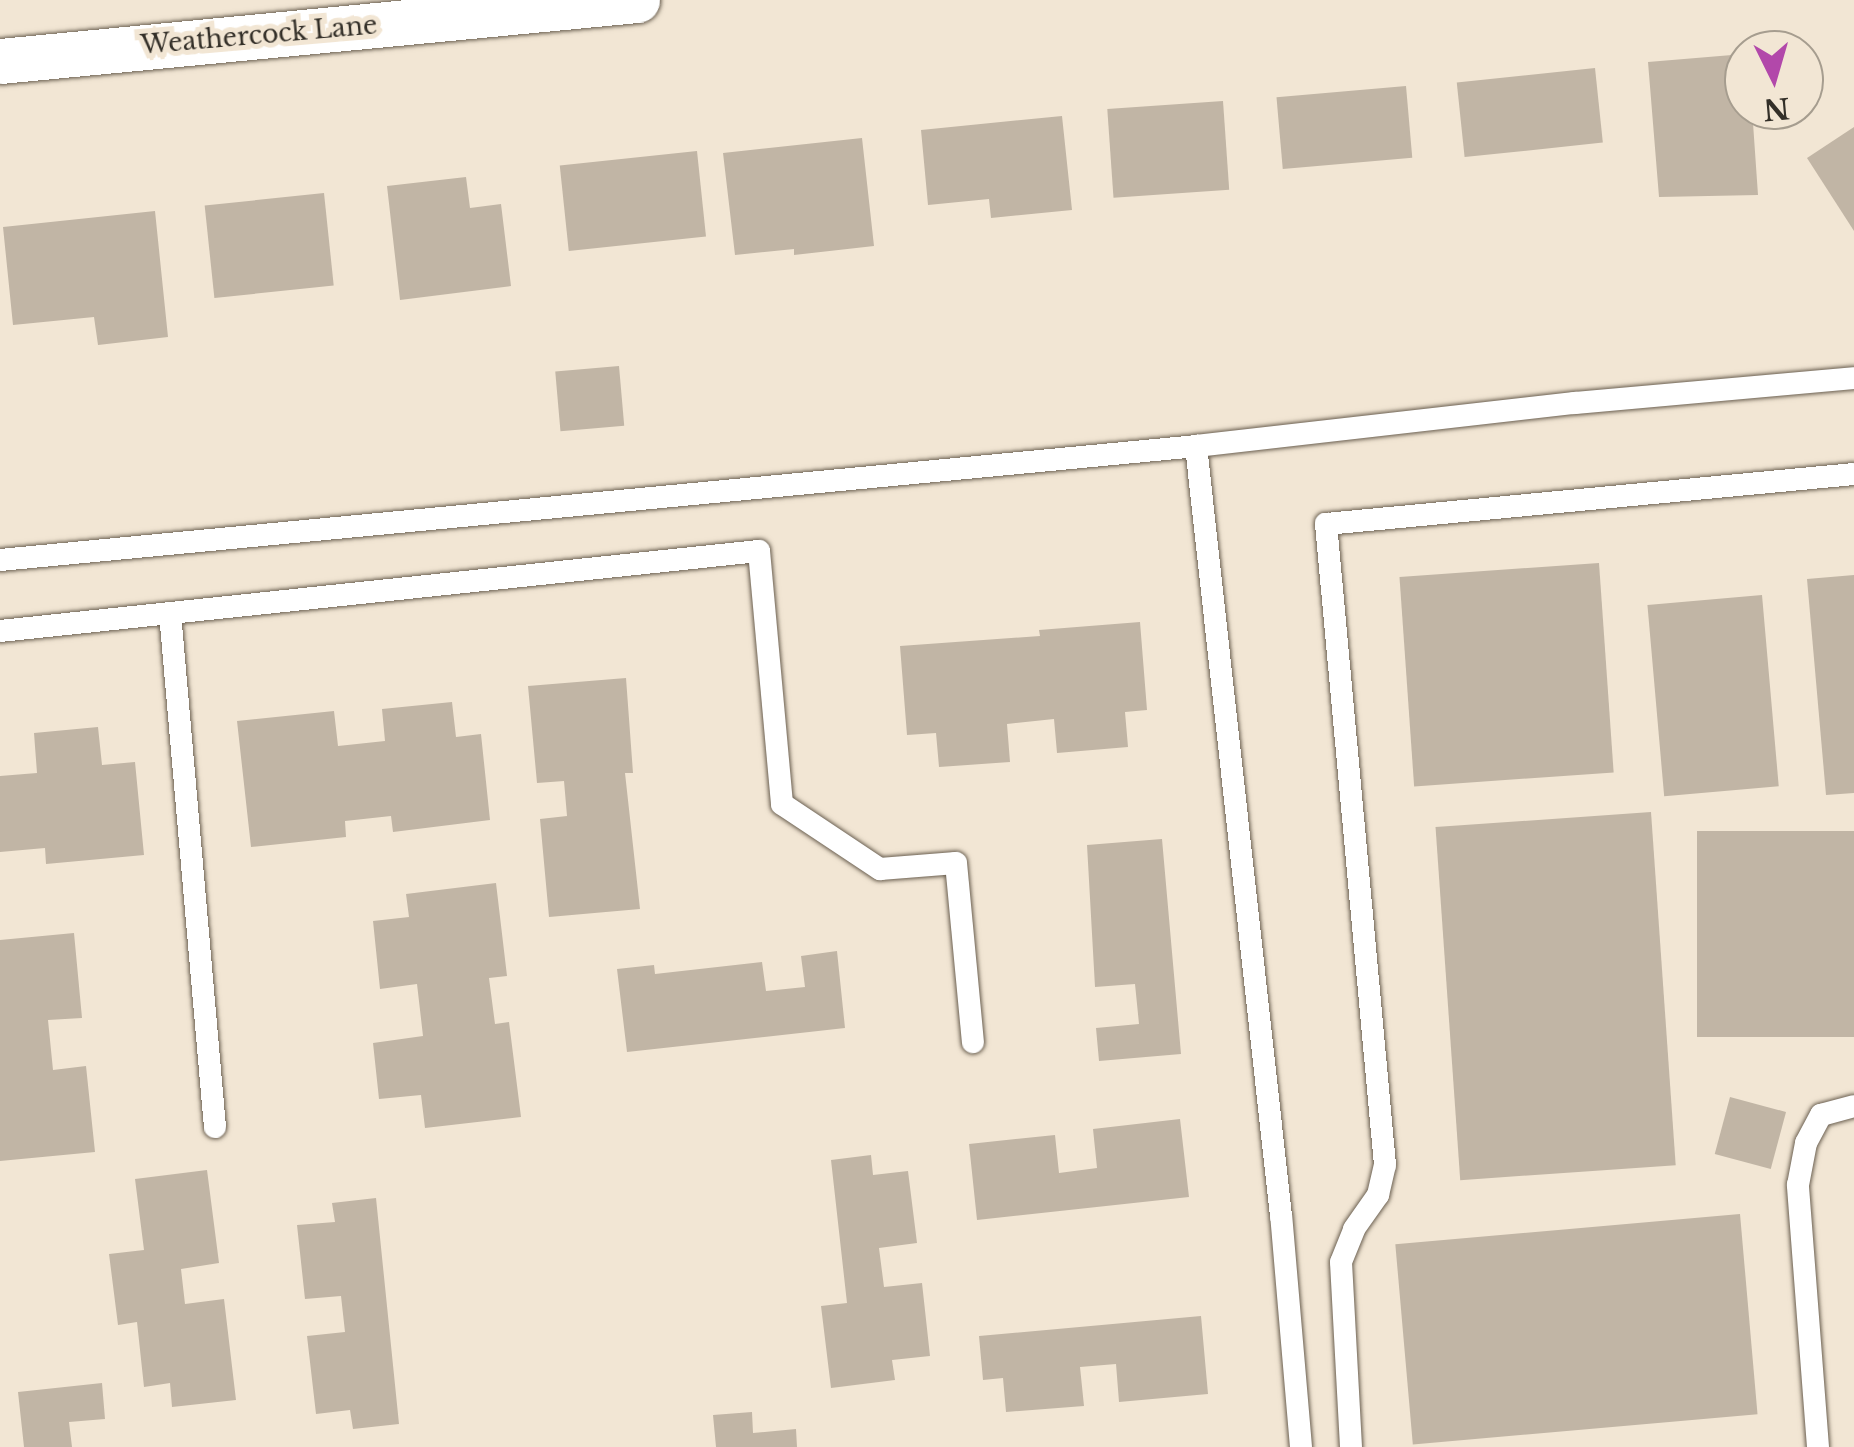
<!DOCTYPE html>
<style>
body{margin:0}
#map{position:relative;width:1854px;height:1447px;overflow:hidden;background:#f2e6d4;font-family:"Libre Baskerville",serif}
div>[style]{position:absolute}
.building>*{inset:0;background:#c1b5a5;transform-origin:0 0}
.roads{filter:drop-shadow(0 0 2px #6b6051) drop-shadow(0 0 2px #6b6051)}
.lane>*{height:22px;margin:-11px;padding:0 11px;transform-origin:11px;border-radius:11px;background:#fff}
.street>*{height:45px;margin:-22.5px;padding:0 22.5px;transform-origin:22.5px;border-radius:22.5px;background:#fff}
span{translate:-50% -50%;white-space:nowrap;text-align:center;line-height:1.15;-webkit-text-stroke:10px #f2e6d4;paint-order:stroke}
.street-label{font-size:25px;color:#332f28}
.north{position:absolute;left:1724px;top:30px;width:100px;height:100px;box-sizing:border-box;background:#f2e6d4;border:2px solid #a69d8f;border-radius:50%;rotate:175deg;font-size:28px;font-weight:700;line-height:40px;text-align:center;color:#332f28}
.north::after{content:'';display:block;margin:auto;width:35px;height:45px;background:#b248aa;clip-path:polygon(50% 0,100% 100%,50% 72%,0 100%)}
</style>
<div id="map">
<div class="building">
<div style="clip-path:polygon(1744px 54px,1744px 110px,1805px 110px,1806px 119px,1753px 123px,1758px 195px,1659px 197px,1648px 62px)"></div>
<div style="left:1595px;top:68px;width:75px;height:139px;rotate:84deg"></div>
<div style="left:1406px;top:86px;width:72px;height:130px;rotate:85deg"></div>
<div style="left:1223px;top:101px;width:89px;height:116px;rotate:86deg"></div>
<div style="clip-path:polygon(1062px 116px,1072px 210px,991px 218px,989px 199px,928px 205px,921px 130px)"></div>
<div style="clip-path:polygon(1854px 127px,1854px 231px,1807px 158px)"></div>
<div style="clip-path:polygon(862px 138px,874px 246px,794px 255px,794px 249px,735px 255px,723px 153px)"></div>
<div style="left:697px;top:151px;width:86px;height:138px;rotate:84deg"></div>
<div style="clip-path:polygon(466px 177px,470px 208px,501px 204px,511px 286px,400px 300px,387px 186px)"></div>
<div style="left:324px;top:193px;width:93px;height:120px;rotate:84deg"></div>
<div style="clip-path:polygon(155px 211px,168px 337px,98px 345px,94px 317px,13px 325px,3px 227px)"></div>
<div style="left:619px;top:366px;width:60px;height:64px;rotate:85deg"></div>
<div style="left:1599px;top:563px;width:210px;height:200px;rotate:86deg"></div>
<div style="clip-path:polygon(1854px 575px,1854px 793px,1826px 795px,1807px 579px)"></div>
<div style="left:1762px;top:595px;width:192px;height:115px;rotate:85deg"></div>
<div style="clip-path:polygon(1140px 622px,1147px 710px,1125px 712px,1128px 747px,1057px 753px,1054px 719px,1007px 724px,1010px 762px,939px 767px,936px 733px,907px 735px,900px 646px,1040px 636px,1039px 630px)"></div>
<div style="clip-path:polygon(626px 678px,633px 773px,625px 773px,640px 909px,549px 917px,540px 819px,567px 816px,564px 781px,537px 783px,528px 686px)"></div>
<div style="clip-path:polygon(452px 702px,456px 737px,481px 734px,490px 820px,393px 832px,391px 816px,345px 821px,346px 837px,251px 847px,237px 721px,334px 711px,338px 746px,385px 741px,382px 709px)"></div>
<div style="clip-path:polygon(98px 727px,102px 765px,135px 762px,144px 855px,46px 864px,45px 848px,0 852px,0 776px,37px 773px,34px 733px)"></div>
<div style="left:1651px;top:812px;width:354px;height:216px;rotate:86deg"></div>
<div style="left:1854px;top:831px;width:206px;height:157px;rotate:90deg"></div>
<div style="clip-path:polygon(1162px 839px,1181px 1054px,1099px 1061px,1096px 1028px,1139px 1024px,1135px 984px,1095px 987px,1087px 845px)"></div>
<div style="clip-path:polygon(496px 883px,507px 976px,489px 978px,495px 1024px,509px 1022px,521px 1117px,425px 1128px,421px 1095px,379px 1099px,373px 1043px,423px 1036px,417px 984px,380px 989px,373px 921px,409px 917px,406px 894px)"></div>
<div style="clip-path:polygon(74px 933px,82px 1018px,48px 1020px,53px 1070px,86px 1066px,95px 1152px,0 1161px,0 940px)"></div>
<div style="clip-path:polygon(837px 951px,845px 1028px,627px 1052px,617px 969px,654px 965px,655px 974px,762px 962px,766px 991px,805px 987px,801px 956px)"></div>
<div style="left:1730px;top:1097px;width:58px;height:59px;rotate:15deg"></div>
<div style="clip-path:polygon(1180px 1119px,1189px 1197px,977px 1220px,969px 1144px,1055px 1135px,1059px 1173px,1097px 1168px,1093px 1129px)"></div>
<div style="clip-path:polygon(871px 1155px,873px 1175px,908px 1171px,917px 1243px,879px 1248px,884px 1287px,922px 1283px,930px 1356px,892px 1360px,895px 1380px,831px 1388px,821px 1306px,847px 1303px,831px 1160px)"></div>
<div style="clip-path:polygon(207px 1170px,219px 1263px,181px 1269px,185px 1304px,224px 1299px,236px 1400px,172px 1407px,170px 1383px,144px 1387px,137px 1322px,118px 1325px,109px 1254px,144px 1250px,135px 1179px)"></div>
<div style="clip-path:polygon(376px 1198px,399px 1424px,353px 1429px,350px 1410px,316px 1414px,307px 1336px,345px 1332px,341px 1296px,305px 1299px,297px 1225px,335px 1222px,332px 1203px)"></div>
<div style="left:1740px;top:1214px;width:201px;height:346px;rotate:85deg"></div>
<div style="clip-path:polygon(1201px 1316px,1208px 1394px,1119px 1402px,1116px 1364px,1080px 1367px,1084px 1406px,1006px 1412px,1003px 1378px,983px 1380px,979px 1336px)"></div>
<div style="clip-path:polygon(102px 1383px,105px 1419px,69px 1422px,72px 1447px,24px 1447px,18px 1392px)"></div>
<div style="clip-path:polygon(752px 1412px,753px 1433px,796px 1429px,797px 1447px,716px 1447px,713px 1415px)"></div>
</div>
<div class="roads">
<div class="lane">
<div style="left:0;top:560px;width:1201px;rotate:-5.44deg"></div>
<div style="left:170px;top:613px;width:516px;rotate:85deg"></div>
<div style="left:0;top:631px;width:763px;rotate:-6.02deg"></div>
<div style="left:759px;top:551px;width:254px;rotate:84.8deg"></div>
<div style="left:782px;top:804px;width:118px;rotate:33.6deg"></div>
<div style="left:880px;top:869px;width:76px;rotate:-4.5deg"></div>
<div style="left:956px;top:863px;width:180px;rotate:84.6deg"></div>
<div style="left:1301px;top:1447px;width:232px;rotate:-94.9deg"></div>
<div style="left:1281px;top:1216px;width:775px;rotate:-96.3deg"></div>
<div style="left:1196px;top:446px;width:381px;rotate:-6.5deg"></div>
<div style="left:1575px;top:403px;width:280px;rotate:-5.1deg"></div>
<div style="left:1351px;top:1447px;width:185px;rotate:-93.1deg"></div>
<div style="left:1341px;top:1262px;width:35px;rotate:-68deg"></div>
<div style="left:1354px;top:1229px;width:42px;rotate:-54.8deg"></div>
<div style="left:1378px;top:1195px;width:31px;rotate:-77deg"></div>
<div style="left:1385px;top:1165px;width:644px;rotate:-95.26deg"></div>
<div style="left:1326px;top:524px;width:530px;rotate:-5.41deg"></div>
<div style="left:1818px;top:1447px;width:263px;rotate:-94.4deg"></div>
<div style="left:1798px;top:1185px;width:43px;rotate:-79.2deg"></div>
<div style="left:1806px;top:1143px;width:32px;rotate:-62deg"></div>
<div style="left:1821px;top:1115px;width:34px;rotate:-15deg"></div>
</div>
<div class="street">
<div style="left:0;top:61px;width:640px;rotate:-5.47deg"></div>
</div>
</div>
<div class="street-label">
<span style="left:259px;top:36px;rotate:-5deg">Weathercock Lane</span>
</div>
<div class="north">N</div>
</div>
